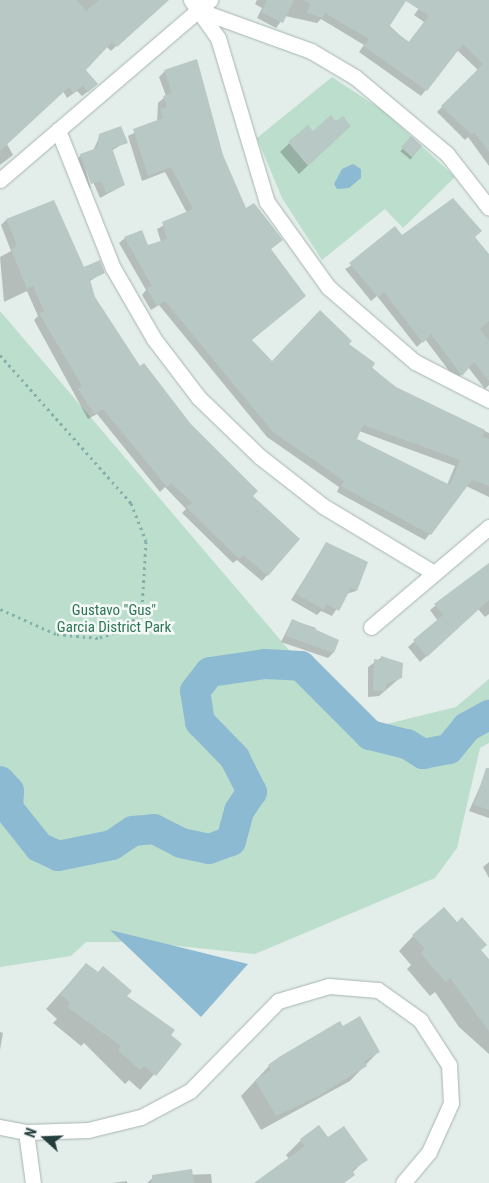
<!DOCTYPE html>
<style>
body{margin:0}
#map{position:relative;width:489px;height:1183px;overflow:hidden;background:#e3edea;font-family:"Roboto Condensed",sans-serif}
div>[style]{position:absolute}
.green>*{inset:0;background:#bcdecc}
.water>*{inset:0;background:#8cbad2}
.shadow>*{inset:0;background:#0003;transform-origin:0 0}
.river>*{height:30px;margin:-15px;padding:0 15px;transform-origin:15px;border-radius:15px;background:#8cbad2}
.building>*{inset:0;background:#b8c8c4;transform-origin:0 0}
.path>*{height:3px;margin-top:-1.5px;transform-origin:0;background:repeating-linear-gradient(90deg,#84b0ab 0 2.5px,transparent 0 6.5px)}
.roads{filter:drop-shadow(0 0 1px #a6b5b2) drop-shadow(0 0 1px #a6b5b2)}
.minor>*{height:15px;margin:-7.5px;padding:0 7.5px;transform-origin:7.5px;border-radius:7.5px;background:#fff}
span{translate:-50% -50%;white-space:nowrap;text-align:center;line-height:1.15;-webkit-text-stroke:5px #f4f9f8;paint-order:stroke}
.park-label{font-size:15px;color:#2d7556}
.north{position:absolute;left:20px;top:1113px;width:50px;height:50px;-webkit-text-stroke:4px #f4f9f8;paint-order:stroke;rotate:290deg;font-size:14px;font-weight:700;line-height:20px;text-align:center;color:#233e3c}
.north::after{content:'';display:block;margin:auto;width:18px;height:22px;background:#233e3c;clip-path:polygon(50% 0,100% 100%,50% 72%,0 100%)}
</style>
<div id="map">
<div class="green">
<div style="clip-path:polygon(332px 77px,385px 112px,455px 177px,403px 228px,385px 209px,322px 260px,282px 198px,257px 138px)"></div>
<div style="clip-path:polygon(0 311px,358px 731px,456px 707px,489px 679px,489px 743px,480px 748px,457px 848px,435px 878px,255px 954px,139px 942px,86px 942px,71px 956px,0 967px)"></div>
</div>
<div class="water">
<div style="clip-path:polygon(353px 164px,361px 169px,361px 178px,349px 188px,337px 189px,334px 184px,342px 169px)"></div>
<div style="clip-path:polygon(110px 930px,248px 964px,201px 1017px)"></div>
</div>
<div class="shadow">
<div style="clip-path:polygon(0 0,162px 0,111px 51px,106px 46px,84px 70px,91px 89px,82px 96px,77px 91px,67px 98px,63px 91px,7px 144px,13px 155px,0 165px)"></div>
<div style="clip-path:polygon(257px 0,340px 0,390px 26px,408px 43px,424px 22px,414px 15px,425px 0,489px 0,489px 166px,468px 137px,465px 140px,437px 112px,478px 70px,457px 50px,421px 96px,359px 52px,364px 45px,321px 19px,317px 23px,285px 16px,276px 28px,257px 18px,262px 8px,255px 4px)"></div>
<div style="clip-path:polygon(evenodd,165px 71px,222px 156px,246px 210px,281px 240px,270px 250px,251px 341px,272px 363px,347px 345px,395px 388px,489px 433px,489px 497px,466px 486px,425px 540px,337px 492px,339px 487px,267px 437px,159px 305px,151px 310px,142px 295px,146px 290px,119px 243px,125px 238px,148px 247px,161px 242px,157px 229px,187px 213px,165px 172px,142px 181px,128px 136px,157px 122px,158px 103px,166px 96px,159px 77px,165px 71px,359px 431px,455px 466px,447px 485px,355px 440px,359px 431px)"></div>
<div style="clip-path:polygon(308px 126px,313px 132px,341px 134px,299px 174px,280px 152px)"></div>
<div style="clip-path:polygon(100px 135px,126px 142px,111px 151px,124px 185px,100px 198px,82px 156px,91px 188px,85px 189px,75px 161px,81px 155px,93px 151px)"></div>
<div style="left:411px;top:138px;width:13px;height:17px;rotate:39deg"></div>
<div style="clip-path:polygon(6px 220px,83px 269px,103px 272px,89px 282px,94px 298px,140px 368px,251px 496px,298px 539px,262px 581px,237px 560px,233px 563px,182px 513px,186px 509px,165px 487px,160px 492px,97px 414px,88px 419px,34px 320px,38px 316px,27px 291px,4px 302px,0 257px,11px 251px,1px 225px)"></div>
<div style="clip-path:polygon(402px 237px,474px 238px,489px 256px,489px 385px,485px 389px,468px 367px,456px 380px,425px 339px,417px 347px,377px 296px,371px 301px,345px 269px)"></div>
<div style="clip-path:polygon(326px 544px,366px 562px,356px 591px,346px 594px,332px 616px,321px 611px,317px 615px,291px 600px)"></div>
<div style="clip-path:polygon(489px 564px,489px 614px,485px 617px,478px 609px,420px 662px,408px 647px,438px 621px,430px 610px)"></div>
<div style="clip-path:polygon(292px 620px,316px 628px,314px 633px,333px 653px,328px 658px,281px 642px)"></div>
<div style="clip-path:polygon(382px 657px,401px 677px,379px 696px,368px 697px,368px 667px)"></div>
<div style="clip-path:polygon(482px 782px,489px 784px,489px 818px,469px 811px)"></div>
<div style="clip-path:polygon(489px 862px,489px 878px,483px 867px)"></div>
<div style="clip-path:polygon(413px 936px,480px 951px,489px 961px,489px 1054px,459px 1027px,435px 992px,430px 996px,407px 969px,411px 965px,399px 951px)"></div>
<div style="clip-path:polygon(86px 964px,181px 1044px,140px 1090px,129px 1080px,125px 1084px,84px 1043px,81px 1046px,53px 1023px,57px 1019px,46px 1009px)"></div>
<div style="clip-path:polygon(343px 1028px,379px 1051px,350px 1081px,261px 1130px,241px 1096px,269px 1066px)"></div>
<div style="clip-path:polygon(0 1032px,3px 1033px,0 1050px)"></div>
<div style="clip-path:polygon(327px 1139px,366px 1159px,342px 1183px,256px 1183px,289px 1159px,286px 1155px,301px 1140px)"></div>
<div style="clip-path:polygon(211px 1174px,212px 1183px,147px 1183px,155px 1176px)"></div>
<div style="clip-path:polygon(127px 1181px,127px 1183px,112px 1183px)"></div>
</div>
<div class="river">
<div style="left:0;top:781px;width:13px;rotate:48deg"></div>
<div style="left:9px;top:791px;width:17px;rotate:93deg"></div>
<div style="left:8px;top:808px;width:50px;rotate:51.5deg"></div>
<div style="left:39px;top:847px;width:21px;rotate:25deg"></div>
<div style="left:58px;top:856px;width:55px;rotate:-11.5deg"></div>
<div style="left:112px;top:845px;width:25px;rotate:-34deg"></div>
<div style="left:133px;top:831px;width:21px;rotate:-5deg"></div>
<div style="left:154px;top:829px;width:30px;rotate:27deg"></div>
<div style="left:181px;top:843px;width:29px;rotate:12deg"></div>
<div style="left:209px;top:849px;width:23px;rotate:-20deg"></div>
<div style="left:231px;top:841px;width:31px;rotate:-75deg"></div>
<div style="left:239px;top:811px;width:23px;rotate:-56deg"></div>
<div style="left:252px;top:792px;width:38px;rotate:-117deg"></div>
<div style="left:235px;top:758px;width:50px;rotate:-134.2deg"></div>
<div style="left:200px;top:722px;width:31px;rotate:-99deg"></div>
<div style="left:195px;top:691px;width:24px;rotate:-52deg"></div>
<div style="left:210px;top:672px;width:56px;rotate:-8.3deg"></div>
<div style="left:265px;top:664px;width:36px;rotate:3deg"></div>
<div style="left:301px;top:666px;width:98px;rotate:45deg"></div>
<div style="left:370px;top:735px;width:38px;rotate:14deg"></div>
<div style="left:407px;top:744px;width:19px;rotate:32deg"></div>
<div style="left:423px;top:754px;width:26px;rotate:-11deg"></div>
<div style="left:449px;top:749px;width:28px;rotate:-51deg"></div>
<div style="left:467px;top:727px;width:25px;rotate:-29deg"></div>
</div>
<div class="building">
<div style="clip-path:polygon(0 0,77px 0,86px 11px,99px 0,169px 0,117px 47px,112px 42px,86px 70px,98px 84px,88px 92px,83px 86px,73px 93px,69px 87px,0 151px)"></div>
<div style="clip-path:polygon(267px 0,294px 0,283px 23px,261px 12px)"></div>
<div style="clip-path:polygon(evenodd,303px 0,489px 0,489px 152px,474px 132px,472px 135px,441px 106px,483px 64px,463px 44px,427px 91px,364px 46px,369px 39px,325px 13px,323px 18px,307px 13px,310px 4px,303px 0,406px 1px,429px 16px,409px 42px,389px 27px,406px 1px)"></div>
<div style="clip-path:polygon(evenodd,197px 59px,223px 155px,246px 208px,254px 203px,283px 240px,271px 249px,306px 296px,252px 340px,272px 361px,320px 310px,352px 341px,349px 344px,375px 363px,372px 368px,396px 387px,485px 430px,482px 437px,489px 439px,489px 486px,472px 480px,431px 535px,341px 486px,344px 481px,273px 432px,165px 301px,157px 306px,146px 288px,152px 286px,124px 237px,142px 230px,148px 245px,167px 239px,162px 222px,193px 209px,171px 167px,148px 176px,133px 129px,163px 118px,160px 109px,167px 107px,163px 96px,172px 93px,164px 70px,197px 59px,363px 425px,460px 460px,450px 485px,357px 439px,363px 425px)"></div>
<div style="clip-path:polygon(331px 115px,336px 121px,343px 116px,351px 126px,308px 166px,288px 142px,308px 125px,313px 131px)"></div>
<div style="clip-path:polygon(121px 126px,128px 143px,112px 148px,125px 185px,106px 193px,101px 181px,91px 184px,80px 154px,97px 148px,99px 134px)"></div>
<div style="left:411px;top:136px;width:15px;height:15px;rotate:42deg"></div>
<div style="clip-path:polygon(453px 198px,482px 231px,475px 237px,489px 254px,489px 321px,480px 329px,489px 341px,489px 381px,474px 362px,462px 376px,431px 334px,423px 343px,384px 292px,378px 297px,349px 263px,395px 226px,402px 235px)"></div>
<div style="clip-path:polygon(54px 200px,84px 267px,100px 260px,105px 273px,90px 280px,95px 297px,140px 366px,144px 363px,190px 423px,258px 491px,253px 496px,300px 539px,268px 576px,243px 555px,239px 559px,186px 507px,192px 503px,171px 483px,167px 487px,103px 409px,94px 414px,78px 389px,82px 386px,39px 313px,44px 311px,33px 286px,27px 289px,11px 249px,17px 246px,6px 219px)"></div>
<div style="clip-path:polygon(326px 542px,368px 562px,357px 591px,351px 588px,339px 611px,326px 604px,324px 610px,296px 594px)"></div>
<div style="clip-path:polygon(489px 563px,489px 600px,427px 657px,413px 640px,443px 615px,434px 604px)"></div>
<div style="clip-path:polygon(292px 619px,339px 640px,334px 653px,286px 636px)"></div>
<div style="clip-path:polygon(381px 656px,403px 663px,402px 678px,386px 684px,386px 691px,373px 691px,374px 659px,381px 660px)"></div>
<div style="clip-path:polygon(486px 768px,489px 768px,489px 810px,474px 805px)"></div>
<div style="clip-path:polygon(444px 907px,457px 922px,462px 917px,487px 945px,481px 950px,489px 959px,489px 1031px,450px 978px,446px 982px,429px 964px,421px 953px,425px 949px,412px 935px)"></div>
<div style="clip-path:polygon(86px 963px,98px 972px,103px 966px,132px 991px,127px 996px,175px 1030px,171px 1035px,182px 1044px,156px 1076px,144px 1066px,140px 1070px,118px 1050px,121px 1046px,67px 1007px,70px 1003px,60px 994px)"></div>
<div style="clip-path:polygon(360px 1016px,380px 1052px,364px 1061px,367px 1066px,315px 1098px,276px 1116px,255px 1080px,271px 1070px,268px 1065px,279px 1057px,340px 1021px,343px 1026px)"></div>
<div style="clip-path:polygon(319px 1125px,328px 1137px,344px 1126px,368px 1160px,352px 1170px,355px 1175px,344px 1183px,254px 1183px,305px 1146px,300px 1139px)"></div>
<div style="clip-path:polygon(192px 1169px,194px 1183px,152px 1183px,152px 1175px)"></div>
</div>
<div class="path">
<div style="left:0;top:355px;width:198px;rotate:48.5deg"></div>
<div style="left:131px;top:503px;width:41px;rotate:68.5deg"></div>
<div style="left:146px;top:541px;width:68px;rotate:93.4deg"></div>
<div style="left:142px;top:609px;width:25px;rotate:127deg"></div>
<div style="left:127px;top:629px;width:30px;rotate:163deg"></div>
<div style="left:98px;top:638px;width:42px;rotate:-174.6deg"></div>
<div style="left:56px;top:634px;width:61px;rotate:-155.9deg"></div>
</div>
<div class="roads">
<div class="minor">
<div style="left:191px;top:0;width:47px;rotate:54.6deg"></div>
<div style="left:218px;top:38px;width:171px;rotate:73.4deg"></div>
<div style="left:267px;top:202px;width:105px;rotate:54.3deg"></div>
<div style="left:328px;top:287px;width:115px;rotate:40.8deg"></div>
<div style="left:415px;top:362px;width:83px;rotate:27.2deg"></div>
<div style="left:198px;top:10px;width:120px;rotate:19.9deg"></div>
<div style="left:311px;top:51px;width:51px;rotate:30.6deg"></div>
<div style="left:355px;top:77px;width:120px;rotate:39.9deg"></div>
<div style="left:447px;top:154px;width:68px;rotate:52.1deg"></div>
<div style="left:58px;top:130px;width:149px;rotate:68.3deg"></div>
<div style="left:113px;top:268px;width:82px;rotate:60deg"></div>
<div style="left:154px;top:339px;width:74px;rotate:52.7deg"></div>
<div style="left:199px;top:398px;width:83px;rotate:44deg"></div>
<div style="left:259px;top:456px;width:81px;rotate:38deg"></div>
<div style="left:323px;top:506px;width:130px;rotate:31.1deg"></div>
<div style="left:0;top:180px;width:277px;rotate:-40.6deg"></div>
<div style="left:371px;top:627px;width:155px;rotate:-40.3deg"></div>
<div style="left:0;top:1127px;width:26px;rotate:11deg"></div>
<div style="left:26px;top:1132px;width:62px;rotate:-1.8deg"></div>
<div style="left:88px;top:1130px;width:55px;rotate:-13.8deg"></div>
<div style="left:141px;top:1117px;width:55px;rotate:-28deg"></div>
<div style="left:190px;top:1091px;width:126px;rotate:-45.6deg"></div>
<div style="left:278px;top:1001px;width:53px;rotate:-16.4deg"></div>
<div style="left:329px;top:986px;width:49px;rotate:4.7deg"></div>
<div style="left:378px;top:990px;width:52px;rotate:35.5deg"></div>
<div style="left:420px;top:1020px;width:54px;rotate:57.2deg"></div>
<div style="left:449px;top:1065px;width:38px;rotate:87deg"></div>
<div style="left:451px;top:1103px;width:54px;rotate:114.2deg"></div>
<div style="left:429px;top:1152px;width:40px;rotate:130deg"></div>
<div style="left:26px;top:1132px;width:51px;rotate:82.2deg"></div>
</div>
</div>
<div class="park-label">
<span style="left:114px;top:619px">Gustavo "Gus"<br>Garcia District Park</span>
</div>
<div class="north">N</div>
</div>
